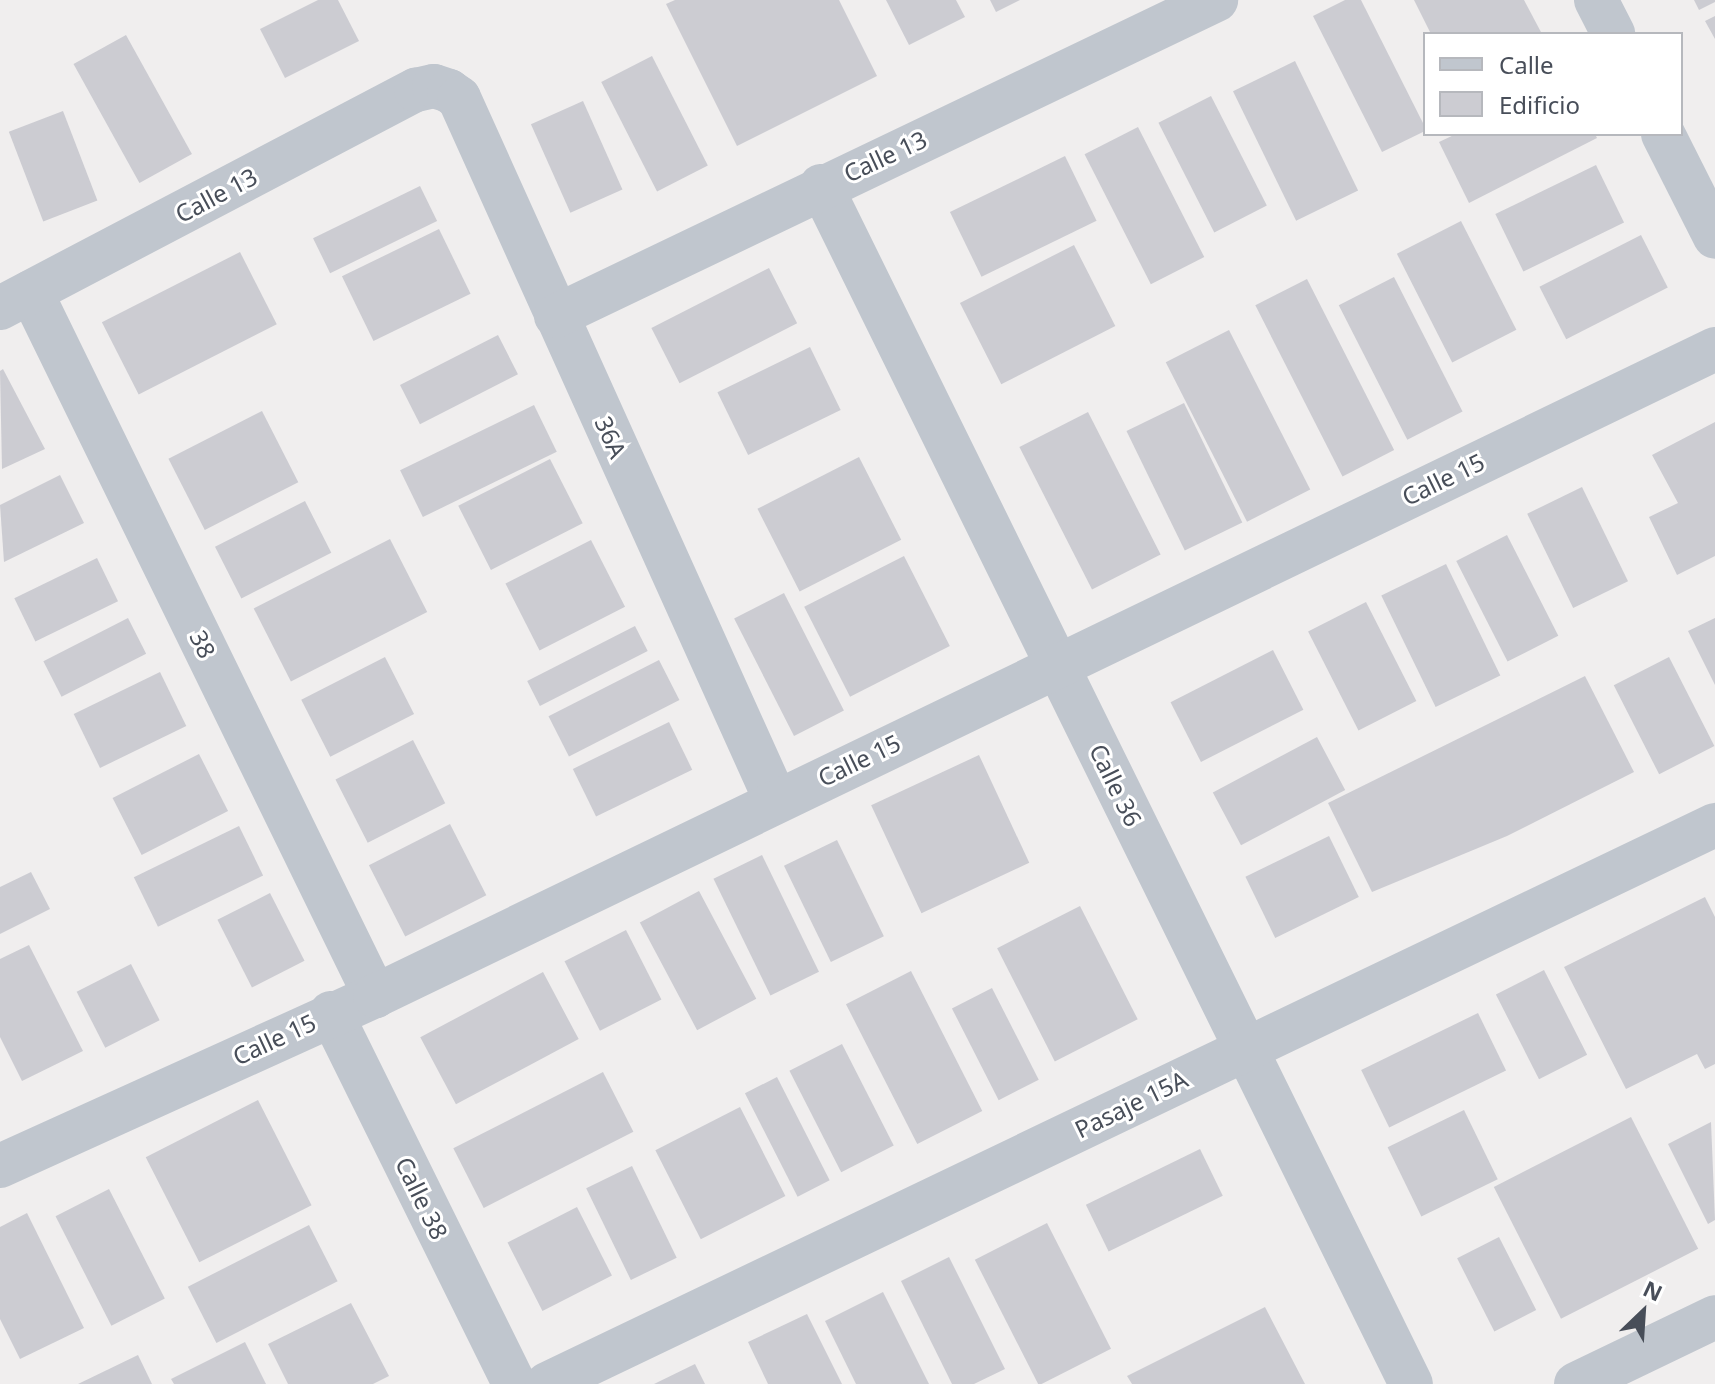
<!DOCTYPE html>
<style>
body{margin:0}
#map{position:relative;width:1715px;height:1384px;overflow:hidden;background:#f0eeee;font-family:"Noto Sans",sans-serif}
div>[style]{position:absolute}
.building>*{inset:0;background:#ccccd2;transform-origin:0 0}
.minor>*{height:44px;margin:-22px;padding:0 22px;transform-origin:22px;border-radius:22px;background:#c0c6ce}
span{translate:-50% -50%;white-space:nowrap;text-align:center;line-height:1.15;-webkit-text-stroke:6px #fff;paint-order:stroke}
.street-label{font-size:24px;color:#484e59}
.legend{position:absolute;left:1423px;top:32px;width:260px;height:104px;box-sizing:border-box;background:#fff;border:2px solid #b6b8bd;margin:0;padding:10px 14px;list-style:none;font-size:24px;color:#484e59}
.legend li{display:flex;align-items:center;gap:16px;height:40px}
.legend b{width:40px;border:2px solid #b6b8bd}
.north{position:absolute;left:1603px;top:1272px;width:80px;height:80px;-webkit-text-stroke:6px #fff;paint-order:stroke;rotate:25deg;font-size:22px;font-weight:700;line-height:32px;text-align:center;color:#484e59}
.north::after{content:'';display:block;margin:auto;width:28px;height:36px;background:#484e59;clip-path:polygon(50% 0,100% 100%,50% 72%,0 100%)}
</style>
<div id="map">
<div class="building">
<div style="clip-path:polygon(318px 0,338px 0,359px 41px,285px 78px,260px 29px)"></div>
<div style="clip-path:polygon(675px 0,839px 0,877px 76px,737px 146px,666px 4px)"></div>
<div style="clip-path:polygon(886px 0,956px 0,965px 17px,909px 45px)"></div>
<div style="clip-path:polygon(990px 0,1020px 0,996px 12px)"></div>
<div style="clip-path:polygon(1345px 0,1361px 0,1425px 127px,1425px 131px,1382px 152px,1313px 16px)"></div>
<div style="clip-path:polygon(1414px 0,1524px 0,1542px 34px,1431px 34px)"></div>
<div style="clip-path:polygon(1694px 0,1715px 0,1715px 2px,1699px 10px)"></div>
<div style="clip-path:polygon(1715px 16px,1715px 39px,1705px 21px)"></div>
<div style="left:126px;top:35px;width:136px;height:60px;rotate:61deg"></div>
<div style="left:652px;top:56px;width:123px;height:57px;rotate:63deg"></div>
<div style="left:1295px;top:61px;width:144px;height:69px;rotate:64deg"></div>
<div style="left:1211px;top:96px;width:123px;height:59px;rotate:63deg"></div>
<div style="left:583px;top:101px;width:97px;height:57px;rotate:66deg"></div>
<div style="left:63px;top:111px;width:96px;height:58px;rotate:69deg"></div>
<div style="left:1138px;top:127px;width:146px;height:60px;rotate:63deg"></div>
<div style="clip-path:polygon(1456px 134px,1595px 134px,1597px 138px,1469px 203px,1439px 142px)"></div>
<div style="left:1065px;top:156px;width:72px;height:128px;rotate:64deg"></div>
<div style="left:1596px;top:165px;width:64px;height:112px;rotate:64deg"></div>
<div style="left:420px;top:186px;width:39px;height:119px;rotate:64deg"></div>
<div style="left:1461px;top:221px;width:122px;height:72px;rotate:63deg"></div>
<div style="left:439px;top:229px;width:72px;height:108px;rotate:64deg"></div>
<div style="left:1641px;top:235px;width:59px;height:114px;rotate:63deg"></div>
<div style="left:1074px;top:245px;width:91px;height:128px;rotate:63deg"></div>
<div style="left:240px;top:252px;width:81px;height:155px;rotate:63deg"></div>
<div style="left:769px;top:268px;width:62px;height:132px;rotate:63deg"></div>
<div style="left:1394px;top:277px;width:151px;height:62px;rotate:63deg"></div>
<div style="left:1307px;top:279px;width:192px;height:58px;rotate:63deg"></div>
<div style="left:1229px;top:330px;width:179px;height:71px;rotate:63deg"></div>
<div style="left:498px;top:335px;width:44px;height:110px;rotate:63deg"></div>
<div style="left:810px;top:347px;width:70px;height:103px;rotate:64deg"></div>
<div style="clip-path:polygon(3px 369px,45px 449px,2px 469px,0 371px)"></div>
<div style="left:1184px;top:403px;width:133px;height:64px;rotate:64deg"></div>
<div style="left:534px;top:405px;width:52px;height:149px;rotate:64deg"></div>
<div style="left:262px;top:411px;width:80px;height:105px;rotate:63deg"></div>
<div style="left:1088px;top:412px;width:160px;height:77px;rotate:63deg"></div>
<div style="clip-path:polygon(1715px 422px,1715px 556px,1677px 575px,1649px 517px,1678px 503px,1652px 455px)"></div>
<div style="left:859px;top:457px;width:93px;height:114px;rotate:63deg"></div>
<div style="left:550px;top:459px;width:72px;height:103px;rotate:63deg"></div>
<div style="clip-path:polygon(60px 475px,84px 523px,4px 562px,0 505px)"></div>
<div style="left:1582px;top:487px;width:105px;height:61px;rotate:64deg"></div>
<div style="left:305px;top:501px;width:58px;height:101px;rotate:63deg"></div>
<div style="left:1507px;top:535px;width:113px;height:57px;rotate:63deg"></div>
<div style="left:390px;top:539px;width:82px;height:153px;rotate:63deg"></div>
<div style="left:591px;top:540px;width:75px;height:96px;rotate:63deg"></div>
<div style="left:904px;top:556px;width:101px;height:112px;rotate:63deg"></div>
<div style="left:97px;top:558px;width:48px;height:92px;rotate:64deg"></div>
<div style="left:1446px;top:564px;width:124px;height:72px;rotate:64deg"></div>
<div style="left:784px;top:593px;width:132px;height:56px;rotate:63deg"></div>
<div style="left:1366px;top:602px;width:111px;height:65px;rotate:63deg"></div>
<div style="left:128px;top:618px;width:40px;height:95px;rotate:63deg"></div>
<div style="clip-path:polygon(1715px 618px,1715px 685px,1688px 631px)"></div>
<div style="left:635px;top:626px;width:28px;height:121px;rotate:63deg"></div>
<div style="left:1273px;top:650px;width:67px;height:115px;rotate:63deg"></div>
<div style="left:385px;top:657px;width:64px;height:94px;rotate:63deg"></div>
<div style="left:1669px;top:657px;width:100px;height:62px;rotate:63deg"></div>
<div style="left:659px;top:660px;width:45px;height:124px;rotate:63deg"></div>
<div style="left:160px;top:672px;width:60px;height:96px;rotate:64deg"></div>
<div style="clip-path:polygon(1585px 676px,1634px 772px,1507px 836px,1372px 892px,1328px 803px)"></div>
<div style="left:669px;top:722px;width:53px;height:107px;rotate:64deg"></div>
<div style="left:1317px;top:737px;width:60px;height:118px;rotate:62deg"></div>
<div style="left:413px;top:740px;width:71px;height:87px;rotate:63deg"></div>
<div style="left:199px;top:754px;width:64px;height:97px;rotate:63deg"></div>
<div style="left:979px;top:755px;width:119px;height:119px;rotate:65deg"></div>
<div style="left:450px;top:824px;width:80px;height:91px;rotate:63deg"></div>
<div style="left:239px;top:826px;width:55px;height:117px;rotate:64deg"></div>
<div style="left:1329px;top:836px;width:68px;height:93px;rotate:64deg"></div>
<div style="left:837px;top:840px;width:107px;height:59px;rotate:64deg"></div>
<div style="left:762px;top:855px;width:130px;height:54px;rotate:64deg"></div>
<div style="clip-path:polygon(31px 872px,50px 909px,0 934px,0 887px)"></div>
<div style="left:699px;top:891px;width:122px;height:67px;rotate:62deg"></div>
<div style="left:270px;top:893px;width:76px;height:59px;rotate:63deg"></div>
<div style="clip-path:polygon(1705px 897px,1715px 917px,1715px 1064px,1705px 1069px,1697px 1054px,1626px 1089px,1564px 967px)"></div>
<div style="left:1080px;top:906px;width:127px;height:93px;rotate:63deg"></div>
<div style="left:626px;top:930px;width:78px;height:69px;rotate:63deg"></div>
<div style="clip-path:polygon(29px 945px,83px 1051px,22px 1081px,0 1037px,0 959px)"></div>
<div style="left:131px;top:964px;width:63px;height:61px;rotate:63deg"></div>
<div style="left:1544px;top:970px;width:95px;height:54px;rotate:63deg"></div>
<div style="left:911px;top:971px;width:157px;height:73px;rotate:63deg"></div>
<div style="left:543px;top:972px;width:76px;height:139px;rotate:62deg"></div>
<div style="left:992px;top:988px;width:103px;height:45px;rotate:63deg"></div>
<div style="left:1478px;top:1013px;width:64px;height:130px;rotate:64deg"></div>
<div style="left:842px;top:1044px;width:114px;height:59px;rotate:63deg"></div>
<div style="left:603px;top:1072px;width:67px;height:168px;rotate:63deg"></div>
<div style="left:777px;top:1077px;width:116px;height:36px;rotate:63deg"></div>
<div style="left:258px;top:1100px;width:118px;height:126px;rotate:63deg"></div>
<div style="left:740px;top:1107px;width:100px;height:95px;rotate:63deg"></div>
<div style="left:1464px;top:1110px;width:77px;height:85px;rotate:64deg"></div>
<div style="left:1631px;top:1117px;width:148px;height:154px;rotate:63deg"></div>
<div style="clip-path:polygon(1711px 1122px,1715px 1220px,1708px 1224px,1668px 1144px)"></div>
<div style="left:1200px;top:1149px;width:52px;height:127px;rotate:64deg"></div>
<div style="left:632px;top:1166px;width:102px;height:51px;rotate:64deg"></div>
<div style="left:109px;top:1189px;width:123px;height:60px;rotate:63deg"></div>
<div style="left:577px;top:1207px;width:77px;height:78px;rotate:63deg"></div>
<div style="clip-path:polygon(27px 1213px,84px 1328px,20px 1359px,0 1319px,0 1227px)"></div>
<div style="left:1047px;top:1223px;width:141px;height:81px;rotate:63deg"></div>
<div style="left:309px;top:1225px;width:63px;height:136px;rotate:63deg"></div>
<div style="left:1499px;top:1237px;width:82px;height:47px;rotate:63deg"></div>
<div style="clip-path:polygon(949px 1257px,1005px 1369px,974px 1384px,952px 1384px,901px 1281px)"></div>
<div style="clip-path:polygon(883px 1292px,929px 1384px,856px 1384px,825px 1321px)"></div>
<div style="clip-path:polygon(351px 1303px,389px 1376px,373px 1384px,288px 1384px,268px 1344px)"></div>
<div style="clip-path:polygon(1265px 1307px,1305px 1384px,1132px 1384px,1127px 1376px)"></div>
<div style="clip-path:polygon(807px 1314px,842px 1384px,768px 1384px,748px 1342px)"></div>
<div style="clip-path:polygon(245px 1342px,266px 1384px,174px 1384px,171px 1379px)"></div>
<div style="clip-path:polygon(138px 1355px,152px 1384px,78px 1384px)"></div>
<div style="clip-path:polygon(695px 1364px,705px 1384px,654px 1384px)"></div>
</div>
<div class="minor">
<div style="left:1596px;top:0;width:38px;rotate:63deg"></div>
<div style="left:1663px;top:134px;width:115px;rotate:63.2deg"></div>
<div style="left:821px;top:186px;width:1335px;rotate:63.78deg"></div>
<div style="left:31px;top:292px;width:784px;rotate:63.96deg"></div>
<div style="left:0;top:308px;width:470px;rotate:-27.7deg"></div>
<div style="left:416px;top:90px;width:18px;rotate:-13deg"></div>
<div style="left:434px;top:86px;width:16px;rotate:18deg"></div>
<div style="left:449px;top:91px;width:12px;rotate:35deg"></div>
<div style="left:459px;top:98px;width:771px;rotate:65.73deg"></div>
<div style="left:556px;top:316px;width:732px;rotate:-25.58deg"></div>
<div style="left:331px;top:1013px;width:414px;rotate:63.7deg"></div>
<div style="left:0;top:1166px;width:412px;rotate:-24.4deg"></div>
<div style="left:375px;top:996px;width:1488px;rotate:-25.77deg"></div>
<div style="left:547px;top:1384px;width:1295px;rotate:-25.58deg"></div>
<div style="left:1576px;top:1384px;width:154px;rotate:-25.7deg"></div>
</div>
<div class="street-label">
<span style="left:885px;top:156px;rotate:-25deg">Calle 13</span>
<span style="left:216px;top:195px;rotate:-28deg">Calle 13</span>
<span style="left:611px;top:437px;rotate:66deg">36A</span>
<span style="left:1443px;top:479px;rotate:-26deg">Calle 15</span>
<span style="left:203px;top:644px;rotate:64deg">38</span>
<span style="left:859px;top:760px;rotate:-26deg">Calle 15</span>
<span style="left:1116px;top:785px;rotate:64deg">Calle 36</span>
<span style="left:274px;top:1039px;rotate:-25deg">Calle 15</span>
<span style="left:1131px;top:1104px;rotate:-26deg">Pasaje 15A</span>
<span style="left:422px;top:1198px;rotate:64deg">Calle 38</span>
</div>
<ul class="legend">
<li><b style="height:10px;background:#c0c6ce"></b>Calle</li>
<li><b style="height:22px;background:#ccccd2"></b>Edificio</li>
</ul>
<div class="north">N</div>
</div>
